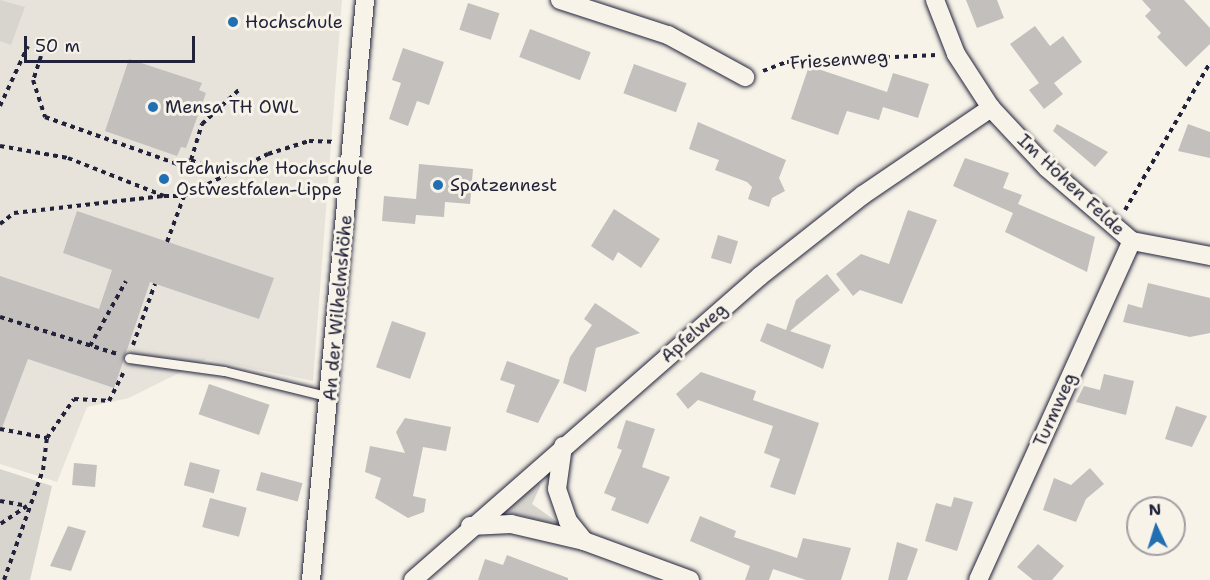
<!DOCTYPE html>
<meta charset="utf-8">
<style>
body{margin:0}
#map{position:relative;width:1210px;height:580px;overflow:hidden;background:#f7f3e8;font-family:"Shantell Sans",sans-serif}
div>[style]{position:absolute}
.built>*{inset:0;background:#e7e3db}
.green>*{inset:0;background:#d8d5cf}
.building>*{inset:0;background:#c2bfbd;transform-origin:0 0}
.path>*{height:4px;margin-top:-2px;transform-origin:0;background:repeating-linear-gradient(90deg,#22223b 0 4.5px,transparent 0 9px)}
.roads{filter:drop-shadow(0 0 2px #22223b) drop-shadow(0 0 2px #22223b)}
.lane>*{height:9px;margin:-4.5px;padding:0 4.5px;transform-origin:4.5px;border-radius:4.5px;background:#f7f3e8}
.street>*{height:18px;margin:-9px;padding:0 9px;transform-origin:9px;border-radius:9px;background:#f7f3e8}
.dots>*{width:16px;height:16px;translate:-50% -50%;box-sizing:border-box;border:3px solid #f7f3e8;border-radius:50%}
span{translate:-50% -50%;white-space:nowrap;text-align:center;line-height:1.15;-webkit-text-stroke:6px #f7f3e8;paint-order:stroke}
.poi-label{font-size:18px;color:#22223b}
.left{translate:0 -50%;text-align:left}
.street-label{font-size:18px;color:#22223b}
.north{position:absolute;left:1126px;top:496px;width:60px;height:60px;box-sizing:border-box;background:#f7f3e8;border:2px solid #a29fa3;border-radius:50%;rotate:356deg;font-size:16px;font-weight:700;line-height:24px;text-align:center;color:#22223b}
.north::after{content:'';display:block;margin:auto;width:21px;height:27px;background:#1f6fb2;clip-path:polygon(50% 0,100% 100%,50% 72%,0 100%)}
.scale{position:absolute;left:24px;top:36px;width:171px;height:27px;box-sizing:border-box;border:3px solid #22223b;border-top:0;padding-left:8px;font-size:18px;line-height:21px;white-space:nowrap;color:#22223b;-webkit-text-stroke:4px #f7f3e8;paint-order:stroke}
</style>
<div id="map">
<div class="built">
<div style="clip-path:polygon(0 0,342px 0,313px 381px,207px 359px,129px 398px,87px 407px,57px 482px,0 464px)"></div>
</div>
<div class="green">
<div style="clip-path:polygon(0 0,25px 7px,11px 45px,0 41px)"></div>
<div style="clip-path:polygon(538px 463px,540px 487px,532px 504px,563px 526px,486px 507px)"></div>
<div style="clip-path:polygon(0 469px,52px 486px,30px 580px,0 580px)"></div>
</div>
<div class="building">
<div style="clip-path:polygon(966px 0,997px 0,1004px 18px,977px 28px)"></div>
<div style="clip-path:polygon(1142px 0,1184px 0,1210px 28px,1210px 44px,1186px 67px,1157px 37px,1161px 33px,1145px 16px,1151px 10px)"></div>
<div style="left:468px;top:3px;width:33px;height:28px;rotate:18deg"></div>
<div style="clip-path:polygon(1035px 26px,1050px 46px,1063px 36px,1082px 62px,1054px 83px,1063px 94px,1044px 109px,1029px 90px,1039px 83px,1010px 44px)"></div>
<div style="left:530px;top:29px;width:65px;height:30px;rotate:21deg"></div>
<div style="clip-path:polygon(403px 48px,444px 62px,429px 105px,417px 101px,408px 126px,389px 119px,401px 83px,392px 80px)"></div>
<div style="clip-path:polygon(129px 59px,202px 83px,199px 90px,206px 93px,186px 148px,181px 147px,177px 156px,105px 131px)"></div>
<div style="left:634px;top:64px;width:56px;height:31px;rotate:20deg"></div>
<div style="clip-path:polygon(809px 66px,887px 92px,893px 73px,929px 84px,918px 118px,883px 107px,879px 120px,847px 111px,838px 135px,791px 119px)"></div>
<div style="clip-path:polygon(698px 122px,786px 160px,779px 178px,785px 191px,772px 198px,769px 207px,748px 199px,752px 187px,747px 182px,715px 170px,719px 160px,689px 149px)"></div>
<div style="clip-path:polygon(1057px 124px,1108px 152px,1095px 167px,1053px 131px)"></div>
<div style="clip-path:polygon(1188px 124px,1210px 132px,1210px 158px,1178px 151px)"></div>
<div style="clip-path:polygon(965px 158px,1009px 173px,1003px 188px,1022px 195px,1018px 204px,1095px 237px,1087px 272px,1005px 232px,1013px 213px,953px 186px)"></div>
<div style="clip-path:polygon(419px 164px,473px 169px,470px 204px,445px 202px,444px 217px,416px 215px,415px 224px,382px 221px,384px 196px,416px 199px)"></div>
<div style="clip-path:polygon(614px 209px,660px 239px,641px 268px,618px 252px,613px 261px,591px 246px)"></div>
<div style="clip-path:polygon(908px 210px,937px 220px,902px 304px,860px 290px,853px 296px,836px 274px,861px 254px,889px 264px)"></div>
<div style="clip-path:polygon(77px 211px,274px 278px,259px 319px,150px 282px,114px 388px,28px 359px,0 433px,0 276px,99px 309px,112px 270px,63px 253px)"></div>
<div style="left:718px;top:235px;width:21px;height:24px;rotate:17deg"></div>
<div style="clip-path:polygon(827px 274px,840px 290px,790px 331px,831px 345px,823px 369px,760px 341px,767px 323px,786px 330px,796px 300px)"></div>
<div style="clip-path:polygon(1148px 283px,1210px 298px,1210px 333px,1190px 337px,1123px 322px,1128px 304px,1142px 308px)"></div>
<div style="clip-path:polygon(595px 303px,640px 333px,596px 348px,586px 392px,563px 383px,570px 357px,592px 325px,584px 319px)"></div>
<div style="left:392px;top:321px;width:36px;height:49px;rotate:19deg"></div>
<div style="clip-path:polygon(507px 361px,560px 380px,538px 423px,506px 412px,515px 385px,500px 380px)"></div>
<div style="clip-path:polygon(701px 372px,756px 391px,753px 400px,819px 423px,795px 495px,770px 487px,780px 459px,764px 453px,773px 426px,698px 400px,688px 409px,676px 394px)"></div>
<div style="clip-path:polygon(1104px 374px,1134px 381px,1126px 415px,1076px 402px,1084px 386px,1100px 390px)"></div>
<div style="left:209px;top:384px;width:64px;height:32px;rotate:19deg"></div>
<div style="clip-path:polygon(1176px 406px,1207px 416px,1192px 447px,1165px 439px)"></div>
<div style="clip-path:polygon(405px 418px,451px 427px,446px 451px,423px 447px,413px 496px,426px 499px,424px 512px,408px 518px,375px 498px,381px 478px,365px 472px,370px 446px,405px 453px,396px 432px)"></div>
<div style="clip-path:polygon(626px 420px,655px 429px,642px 467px,670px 477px,648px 524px,611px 510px,616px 498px,604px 493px,622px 450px,617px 448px)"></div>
<div style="left:190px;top:462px;width:31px;height:24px;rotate:15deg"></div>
<div style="left:74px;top:463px;width:23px;height:22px;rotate:5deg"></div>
<div style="clip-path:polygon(1090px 468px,1104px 484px,1086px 499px,1076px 522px,1043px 510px,1054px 478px,1071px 485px)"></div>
<div style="left:261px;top:472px;width:43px;height:19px;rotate:15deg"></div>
<div style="clip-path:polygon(954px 497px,973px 502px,957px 551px,925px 541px,936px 503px,951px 507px)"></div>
<div style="left:210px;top:498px;width:38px;height:30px;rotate:15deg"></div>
<div style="clip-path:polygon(700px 516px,736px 531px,734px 537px,797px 558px,803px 538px,851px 548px,841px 580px,806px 580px,773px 569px,769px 580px,745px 580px,750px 566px,690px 541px)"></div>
<div style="clip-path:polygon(68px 526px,86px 531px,71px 571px,50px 566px)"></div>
<div style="clip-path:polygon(897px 542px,918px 549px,907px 580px,888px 580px)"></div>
<div style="clip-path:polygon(1038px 544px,1064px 566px,1052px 580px,1033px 580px,1017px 567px)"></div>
<div style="clip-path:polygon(507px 555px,568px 578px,568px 580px,478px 580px,485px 559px,503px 565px)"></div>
</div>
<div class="path">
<div style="left:41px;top:56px;width:25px;rotate:108deg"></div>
<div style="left:33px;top:80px;width:39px;rotate:72deg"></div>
<div style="left:45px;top:117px;width:140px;rotate:19.6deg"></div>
<div style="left:177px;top:164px;width:15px;rotate:-16deg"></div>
<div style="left:191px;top:160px;width:22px;rotate:22deg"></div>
<div style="left:211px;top:168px;width:39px;rotate:-3deg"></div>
<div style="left:763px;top:71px;width:26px;rotate:-21deg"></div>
<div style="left:787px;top:62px;width:150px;rotate:-2.7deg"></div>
<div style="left:0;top:106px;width:66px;rotate:-65deg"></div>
<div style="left:0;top:146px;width:69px;rotate:10deg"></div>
<div style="left:68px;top:158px;width:103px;rotate:21.6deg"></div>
<div style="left:164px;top:196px;width:20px"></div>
<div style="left:191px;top:160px;width:38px;rotate:-73deg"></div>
<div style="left:202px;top:124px;width:53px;rotate:-42.7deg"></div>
<div style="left:1125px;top:210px;width:170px;rotate:-60deg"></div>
<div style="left:0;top:224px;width:18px;rotate:-38deg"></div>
<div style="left:14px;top:213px;width:150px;rotate:-6.5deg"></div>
<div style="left:167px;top:242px;width:49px;rotate:-69.7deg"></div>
<div style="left:184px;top:196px;width:94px;rotate:-26.6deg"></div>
<div style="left:268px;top:154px;width:43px;rotate:-17.6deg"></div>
<div style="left:309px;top:141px;width:25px;rotate:2deg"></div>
<div style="left:0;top:317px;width:123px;rotate:17.5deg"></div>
<div style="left:133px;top:345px;width:65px;rotate:-70.2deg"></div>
<div style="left:90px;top:346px;width:74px;rotate:-61deg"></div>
<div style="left:0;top:429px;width:48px;rotate:10.8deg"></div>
<div style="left:47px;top:438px;width:47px;rotate:-55.3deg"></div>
<div style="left:74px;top:399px;width:35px;rotate:3deg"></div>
<div style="left:109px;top:401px;width:33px;rotate:-63deg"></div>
<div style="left:0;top:501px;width:27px;rotate:10deg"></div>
<div style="left:27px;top:506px;width:32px;rotate:146deg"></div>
<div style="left:4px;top:580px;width:117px;rotate:-70.5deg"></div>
<div style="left:43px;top:470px;width:32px;rotate:-83deg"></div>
</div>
<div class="roads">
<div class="lane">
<div style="left:129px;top:358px;width:96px;rotate:7.8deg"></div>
<div style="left:224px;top:371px;width:110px;rotate:13.7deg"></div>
</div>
<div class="street">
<div style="left:560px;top:0;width:114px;rotate:18deg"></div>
<div style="left:668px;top:35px;width:88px;rotate:28.6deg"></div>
<div style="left:935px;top:0;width:58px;rotate:68.7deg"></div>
<div style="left:956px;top:54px;width:64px;rotate:57.1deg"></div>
<div style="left:991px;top:108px;width:82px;rotate:47deg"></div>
<div style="left:1047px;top:168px;width:112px;rotate:40.7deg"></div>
<div style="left:1132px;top:241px;width:79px;rotate:10.9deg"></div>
<div style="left:563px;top:446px;width:43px;rotate:97.9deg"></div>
<div style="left:557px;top:489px;width:34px;rotate:71deg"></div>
<div style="left:568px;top:521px;width:26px;rotate:51deg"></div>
<div style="left:584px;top:541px;width:113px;rotate:20.2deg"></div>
<div style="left:470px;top:526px;width:41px;rotate:-2.8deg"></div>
<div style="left:511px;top:524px;width:75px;rotate:13.1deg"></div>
<div style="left:311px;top:580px;width:583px;rotate:-84.68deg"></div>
<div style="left:413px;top:580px;width:461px;rotate:-41.2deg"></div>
<div style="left:760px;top:276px;width:131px;rotate:-38.2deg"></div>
<div style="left:863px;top:195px;width:155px;rotate:-34.2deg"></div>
<div style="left:978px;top:580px;width:372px;rotate:-65.6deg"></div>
</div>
</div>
<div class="dots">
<div style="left:233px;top:22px;background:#1f6fb2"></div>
<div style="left:153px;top:107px;background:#1f6fb2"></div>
<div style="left:164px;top:179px;background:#1f6fb2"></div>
<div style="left:438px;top:185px;background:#1f6fb2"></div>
</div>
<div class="poi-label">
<span class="left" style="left:245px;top:22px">Hochschule</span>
<span class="left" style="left:165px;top:107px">Mensa TH OWL</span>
<span class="left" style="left:176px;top:179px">Technische Hochschule<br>Ostwestfalen-Lippe</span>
<span class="left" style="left:450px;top:185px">Spatzennest</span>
</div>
<div class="street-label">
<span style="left:839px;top:60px;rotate:-4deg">Friesenweg</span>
<span style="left:1071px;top:185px;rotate:43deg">Im Hohen Felde</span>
<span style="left:338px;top:308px;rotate:-85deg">An der Wilhelmshöhe</span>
<span style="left:694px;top:333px;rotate:-41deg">Apfelweg</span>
<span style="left:1055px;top:410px;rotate:-66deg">Turmweg</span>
</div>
<div class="north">N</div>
<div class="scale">50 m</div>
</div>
